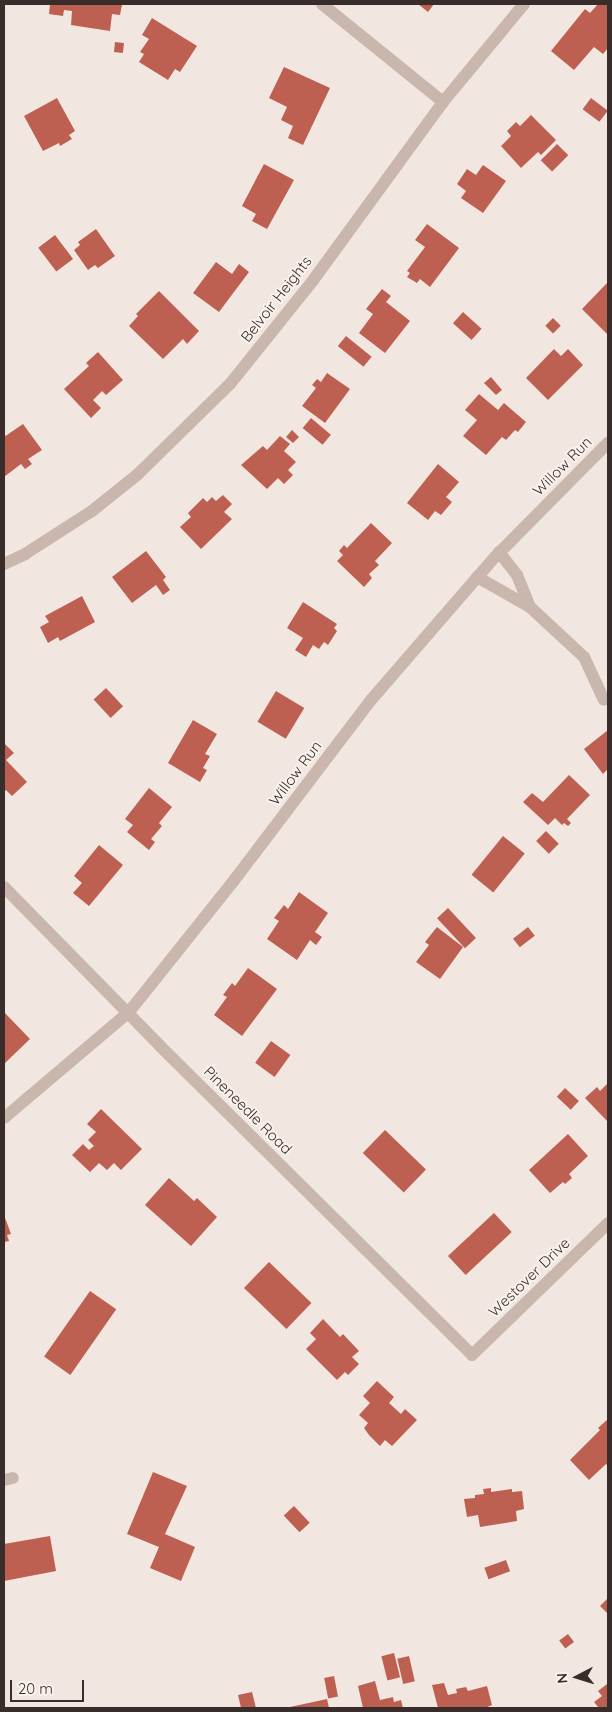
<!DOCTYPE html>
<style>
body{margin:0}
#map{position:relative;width:612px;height:1712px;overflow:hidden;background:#f2e7e0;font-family:Quicksand,sans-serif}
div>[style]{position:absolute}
.building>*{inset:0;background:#be6051;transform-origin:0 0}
.lane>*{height:12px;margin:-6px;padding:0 6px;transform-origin:6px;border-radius:6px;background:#c9b6ac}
.street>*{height:12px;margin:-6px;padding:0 6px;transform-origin:6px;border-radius:6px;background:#c9b6ac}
span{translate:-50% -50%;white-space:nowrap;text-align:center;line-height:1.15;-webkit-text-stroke:4px #f9f2ec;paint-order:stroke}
.street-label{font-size:15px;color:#382d2a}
.frame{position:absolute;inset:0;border:5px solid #382d2a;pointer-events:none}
.north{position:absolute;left:552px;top:1652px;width:50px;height:50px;-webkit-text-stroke:4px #f9f2ec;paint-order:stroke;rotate:265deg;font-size:14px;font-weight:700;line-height:20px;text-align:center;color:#382d2a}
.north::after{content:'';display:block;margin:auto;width:18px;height:22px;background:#382d2a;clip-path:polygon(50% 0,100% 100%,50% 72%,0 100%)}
.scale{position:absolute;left:10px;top:1680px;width:74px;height:22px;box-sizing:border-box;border:2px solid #382d2a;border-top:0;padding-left:6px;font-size:15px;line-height:18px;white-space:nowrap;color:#382d2a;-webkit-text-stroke:4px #f9f2ec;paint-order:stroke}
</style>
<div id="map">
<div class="building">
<div style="clip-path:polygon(50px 4px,115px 4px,122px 5px,120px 15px,112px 14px,110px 31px,71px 25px,72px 11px,64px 10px,63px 16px,49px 14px)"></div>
<div style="clip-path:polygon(418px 4px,434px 4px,428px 12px)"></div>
<div style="clip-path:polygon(598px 4px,608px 4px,608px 48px,603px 54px,594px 47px,574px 70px,551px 51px,585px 9px,590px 13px)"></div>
<div style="clip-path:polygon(152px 18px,197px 46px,180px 72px,175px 69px,168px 80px,139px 62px,144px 54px,140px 52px,149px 39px,142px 35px)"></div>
<div style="left:115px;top:42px;width:9px;height:10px;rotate:6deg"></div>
<div style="clip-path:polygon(284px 67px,330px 88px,303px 145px,288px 138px,293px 126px,281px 120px,287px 107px,269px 98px)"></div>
<div style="clip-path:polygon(57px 98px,75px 131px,69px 135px,72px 139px,60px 146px,59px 143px,43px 151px,24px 116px)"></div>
<div style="left:591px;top:98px;width:21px;height:14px;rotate:37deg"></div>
<div style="clip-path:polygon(531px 115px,556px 140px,541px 155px,538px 152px,521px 168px,501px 146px,511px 136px,507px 131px,516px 122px,520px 126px)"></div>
<div style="left:557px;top:144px;width:16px;height:23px;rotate:45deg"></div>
<div style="clip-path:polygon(264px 164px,294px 180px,267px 229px,252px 221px,256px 214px,242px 206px)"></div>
<div style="clip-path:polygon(483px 165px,506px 181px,483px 213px,461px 198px,466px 191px,457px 184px,467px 169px,476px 175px)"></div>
<div style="clip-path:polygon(427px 224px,459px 248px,430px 287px,420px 279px,417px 283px,407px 277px,410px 273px,407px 271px,425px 247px,415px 240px)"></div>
<div style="clip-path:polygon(96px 229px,115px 256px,98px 268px,95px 265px,88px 270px,74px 250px,80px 245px,78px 242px)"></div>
<div style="left:55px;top:235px;width:30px;height:21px;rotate:53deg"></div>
<div style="clip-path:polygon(216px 262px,232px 274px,239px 264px,249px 272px,219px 312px,193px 293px)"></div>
<div style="clip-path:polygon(608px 282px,608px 335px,582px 309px)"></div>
<div style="clip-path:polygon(382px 289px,391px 296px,386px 302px,410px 321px,385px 353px,359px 333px,373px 314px,366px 309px)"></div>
<div style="clip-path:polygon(159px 291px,199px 331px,187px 344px,183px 339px,163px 359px,129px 326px,138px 316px,136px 314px)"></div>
<div style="left:463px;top:312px;width:25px;height:15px;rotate:42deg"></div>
<div style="left:553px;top:318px;width:11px;height:11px;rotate:45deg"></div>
<div style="left:346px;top:336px;width:33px;height:13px;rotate:39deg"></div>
<div style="clip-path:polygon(554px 349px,561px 356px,568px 349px,583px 365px,548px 400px,526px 378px)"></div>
<div style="clip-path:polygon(98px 352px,123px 380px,106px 395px,102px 391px,93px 400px,101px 408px,91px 418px,64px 389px,89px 366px,86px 363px)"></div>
<div style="clip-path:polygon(327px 373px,350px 389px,325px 423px,302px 406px,316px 388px,312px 385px,317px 379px,321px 382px)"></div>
<div style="clip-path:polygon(491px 377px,502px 390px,496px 395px,484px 383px)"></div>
<div style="clip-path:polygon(479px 394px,498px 410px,504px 403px,526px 422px,518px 432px,515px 430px,506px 440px,502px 437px,486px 455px,463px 436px,477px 420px,465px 410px)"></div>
<div style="left:311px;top:418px;width:26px;height:13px;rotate:40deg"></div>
<div style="clip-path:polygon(23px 424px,42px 450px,28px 459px,32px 464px,25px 469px,21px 464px,4px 477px,4px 437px)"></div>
<div style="clip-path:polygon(292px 430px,299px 437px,293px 443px,286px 437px)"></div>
<div style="clip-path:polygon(280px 436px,290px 444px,284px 451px,296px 462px,288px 470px,293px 475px,284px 484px,278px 478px,267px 489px,241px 465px,263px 446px,267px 450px)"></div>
<div style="clip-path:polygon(438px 464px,459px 482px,446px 497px,452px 502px,441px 515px,435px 511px,428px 520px,407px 503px)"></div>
<div style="clip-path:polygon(223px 495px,232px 504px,224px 512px,232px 519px,201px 549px,180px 527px,191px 517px,188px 513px,203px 498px,207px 502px,212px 497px,216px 501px)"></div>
<div style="clip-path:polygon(371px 523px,392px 543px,375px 561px,379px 565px,369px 574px,372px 578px,364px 587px,337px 561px,343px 555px,339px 551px,344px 545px,347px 548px)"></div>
<div style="clip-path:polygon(146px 551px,166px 577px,163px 580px,170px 590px,163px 595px,156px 585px,132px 603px,112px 577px)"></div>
<div style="clip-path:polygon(82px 596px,95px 622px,60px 641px,58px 637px,48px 643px,40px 627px,49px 622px,45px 616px)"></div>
<div style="clip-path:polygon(303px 602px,337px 624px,334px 628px,337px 631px,328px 645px,324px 642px,319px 649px,313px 645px,306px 657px,295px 650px,303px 638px,287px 628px)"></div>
<div style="left:106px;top:688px;width:25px;height:17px;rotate:47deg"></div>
<div style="left:276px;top:691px;width:33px;height:36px;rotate:31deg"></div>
<div style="clip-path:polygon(193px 720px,217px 734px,205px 754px,210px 756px,203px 768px,207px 770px,200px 782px,168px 763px)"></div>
<div style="clip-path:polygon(608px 730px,608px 769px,603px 774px,584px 749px)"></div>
<div style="clip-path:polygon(4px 743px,14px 753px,6px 760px,27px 782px,12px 796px,6px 790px,4px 792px)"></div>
<div style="clip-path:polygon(569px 775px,590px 795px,567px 819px,571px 823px,568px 826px,564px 823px,562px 825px,555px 818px,548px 825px,523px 802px,532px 793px,543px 802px)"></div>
<div style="clip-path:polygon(149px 788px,172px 807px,159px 823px,162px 826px,151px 839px,155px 842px,149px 850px,127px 832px,133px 825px,125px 819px)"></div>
<div style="left:546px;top:831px;width:18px;height:14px;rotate:45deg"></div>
<div style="left:503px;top:836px;width:28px;height:50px;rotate:39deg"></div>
<div style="clip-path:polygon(99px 845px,123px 865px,89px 906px,73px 893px,82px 883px,74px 876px)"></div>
<div style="clip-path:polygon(299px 892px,328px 913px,315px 932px,322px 937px,316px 945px,310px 940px,297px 960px,267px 939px,279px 921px,274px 918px,284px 905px,288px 909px)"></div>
<div style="left:448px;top:908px;width:41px;height:15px;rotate:47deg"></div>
<div style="clip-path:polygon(437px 927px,463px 947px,440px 979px,416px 962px,429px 945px,425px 942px)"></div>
<div style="left:528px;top:927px;width:11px;height:19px;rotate:52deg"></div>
<div style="clip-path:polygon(248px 968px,277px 989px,242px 1036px,214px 1015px,227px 997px,223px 995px,232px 983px,235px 986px)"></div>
<div style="clip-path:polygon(4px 1012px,30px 1039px,4px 1064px)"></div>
<div style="left:271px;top:1041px;width:24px;height:27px;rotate:36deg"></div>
<div style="clip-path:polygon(608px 1083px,608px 1122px,585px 1098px,597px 1087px,600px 1091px)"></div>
<div style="left:565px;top:1088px;width:19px;height:12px;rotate:43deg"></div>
<div style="clip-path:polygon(101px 1109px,142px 1149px,121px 1170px,114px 1163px,107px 1170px,99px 1163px,90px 1172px,72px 1155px,83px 1144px,89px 1150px,94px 1146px,88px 1140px,96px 1132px,87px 1124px)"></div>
<div style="left:385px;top:1130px;width:57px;height:32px;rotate:44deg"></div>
<div style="clip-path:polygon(568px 1134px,588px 1156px,569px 1174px,572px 1178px,565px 1184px,563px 1182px,550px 1193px,529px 1170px)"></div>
<div style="clip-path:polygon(169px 1178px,194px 1201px,197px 1198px,217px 1217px,191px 1246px,145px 1205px)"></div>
<div style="left:494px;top:1213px;width:26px;height:63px;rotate:47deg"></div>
<div style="clip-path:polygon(4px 1215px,11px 1234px,7px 1235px,9px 1241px,4px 1242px)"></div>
<div style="left:269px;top:1262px;width:59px;height:36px;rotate:44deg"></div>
<div style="left:90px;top:1291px;width:32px;height:80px;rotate:35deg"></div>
<div style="clip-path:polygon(323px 1319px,340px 1337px,343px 1334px,359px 1351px,352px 1357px,359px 1364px,348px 1375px,345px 1372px,337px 1380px,306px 1349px,316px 1339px,310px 1333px)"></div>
<div style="clip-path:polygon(377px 1381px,394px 1397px,389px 1403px,401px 1414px,405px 1409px,417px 1420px,392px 1446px,385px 1440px,380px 1446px,369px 1435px,364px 1428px,368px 1423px,359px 1415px,370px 1403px,363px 1396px)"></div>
<div style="clip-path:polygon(608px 1419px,608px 1466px,606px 1464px,589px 1480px,570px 1460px,600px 1430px,598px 1428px)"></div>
<div style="clip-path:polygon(153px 1472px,187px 1486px,165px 1534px,195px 1547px,181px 1581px,150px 1568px,159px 1547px,127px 1534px)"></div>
<div style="clip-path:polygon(491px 1488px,491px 1492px,512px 1489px,512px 1492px,522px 1491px,524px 1509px,516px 1511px,517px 1521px,480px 1527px,478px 1515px,467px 1517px,464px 1499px,475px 1498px,475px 1495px,484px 1494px,483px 1489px)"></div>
<div style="left:294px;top:1506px;width:23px;height:14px;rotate:47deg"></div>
<div style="clip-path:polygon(50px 1536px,56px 1571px,4px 1581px,4px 1544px)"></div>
<div style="left:506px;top:1560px;width:12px;height:23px;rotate:70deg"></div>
<div style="clip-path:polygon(608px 1598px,608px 1614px,600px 1606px)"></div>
<div style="left:568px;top:1634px;width:10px;height:11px;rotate:53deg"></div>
<div style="left:394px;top:1653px;width:25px;height:13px;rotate:76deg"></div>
<div style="left:409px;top:1656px;width:26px;height:12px;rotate:77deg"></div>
<div style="left:334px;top:1676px;width:21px;height:10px;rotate:79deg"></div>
<div style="clip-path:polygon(375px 1681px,380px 1700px,393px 1697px,394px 1702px,401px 1700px,403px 1708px,363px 1708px,358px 1686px)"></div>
<div style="clip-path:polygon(444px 1683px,448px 1695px,457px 1693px,456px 1689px,466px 1687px,468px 1691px,487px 1686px,492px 1705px,485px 1708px,438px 1708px,432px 1685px)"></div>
<div style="clip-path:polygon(607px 1684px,608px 1708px,599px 1708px,594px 1702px,602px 1696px,598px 1691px)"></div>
<div style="clip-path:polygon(252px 1692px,256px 1708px,241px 1708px,238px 1695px)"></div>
<div style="clip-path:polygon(327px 1699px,329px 1708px,290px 1708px,290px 1707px)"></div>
</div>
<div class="lane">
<div style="left:499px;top:552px;width:29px;rotate:52deg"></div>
<div style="left:517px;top:575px;width:35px;rotate:68deg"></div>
<div style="left:477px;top:577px;width:61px;rotate:29.5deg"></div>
<div style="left:530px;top:607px;width:74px;rotate:42.8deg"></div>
<div style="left:584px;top:657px;width:47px;rotate:65.1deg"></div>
</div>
<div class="street">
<div style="left:322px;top:4px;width:156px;rotate:39deg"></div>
<div style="left:4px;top:564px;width:23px;rotate:-25deg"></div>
<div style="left:25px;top:554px;width:80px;rotate:-32.7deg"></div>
<div style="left:92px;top:511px;width:58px;rotate:-38.7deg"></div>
<div style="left:137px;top:475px;width:130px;rotate:-44.4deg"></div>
<div style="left:230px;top:384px;width:134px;rotate:-51.3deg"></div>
<div style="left:314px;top:279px;width:219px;rotate:-53.9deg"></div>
<div style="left:443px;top:102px;width:127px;rotate:-50.4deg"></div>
<div style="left:4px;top:887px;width:223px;rotate:45.5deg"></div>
<div style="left:160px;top:1046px;width:439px;rotate:44.7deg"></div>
<div style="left:472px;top:1355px;width:190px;rotate:-44.1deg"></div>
<div style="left:4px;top:1118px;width:164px;rotate:-40.3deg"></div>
<div style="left:129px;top:1012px;width:165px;rotate:-51.4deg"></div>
<div style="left:232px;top:883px;width:230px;rotate:-52.8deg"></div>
<div style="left:371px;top:700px;width:189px;rotate:-49.1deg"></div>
<div style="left:495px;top:557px;width:161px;rotate:-45.3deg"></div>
<div style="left:4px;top:1480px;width:9px;rotate:-13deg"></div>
</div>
<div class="street-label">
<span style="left:276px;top:299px;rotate:-52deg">Belvoir Heights</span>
<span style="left:562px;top:466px;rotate:-45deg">Willow Run</span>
<span style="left:295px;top:773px;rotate:-53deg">Willow Run</span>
<span style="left:248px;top:1110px;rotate:45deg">Pineneedle Road</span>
<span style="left:529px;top:1277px;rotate:-44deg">Westover Drive</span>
</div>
<div class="frame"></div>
<div class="north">N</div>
<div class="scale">20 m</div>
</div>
